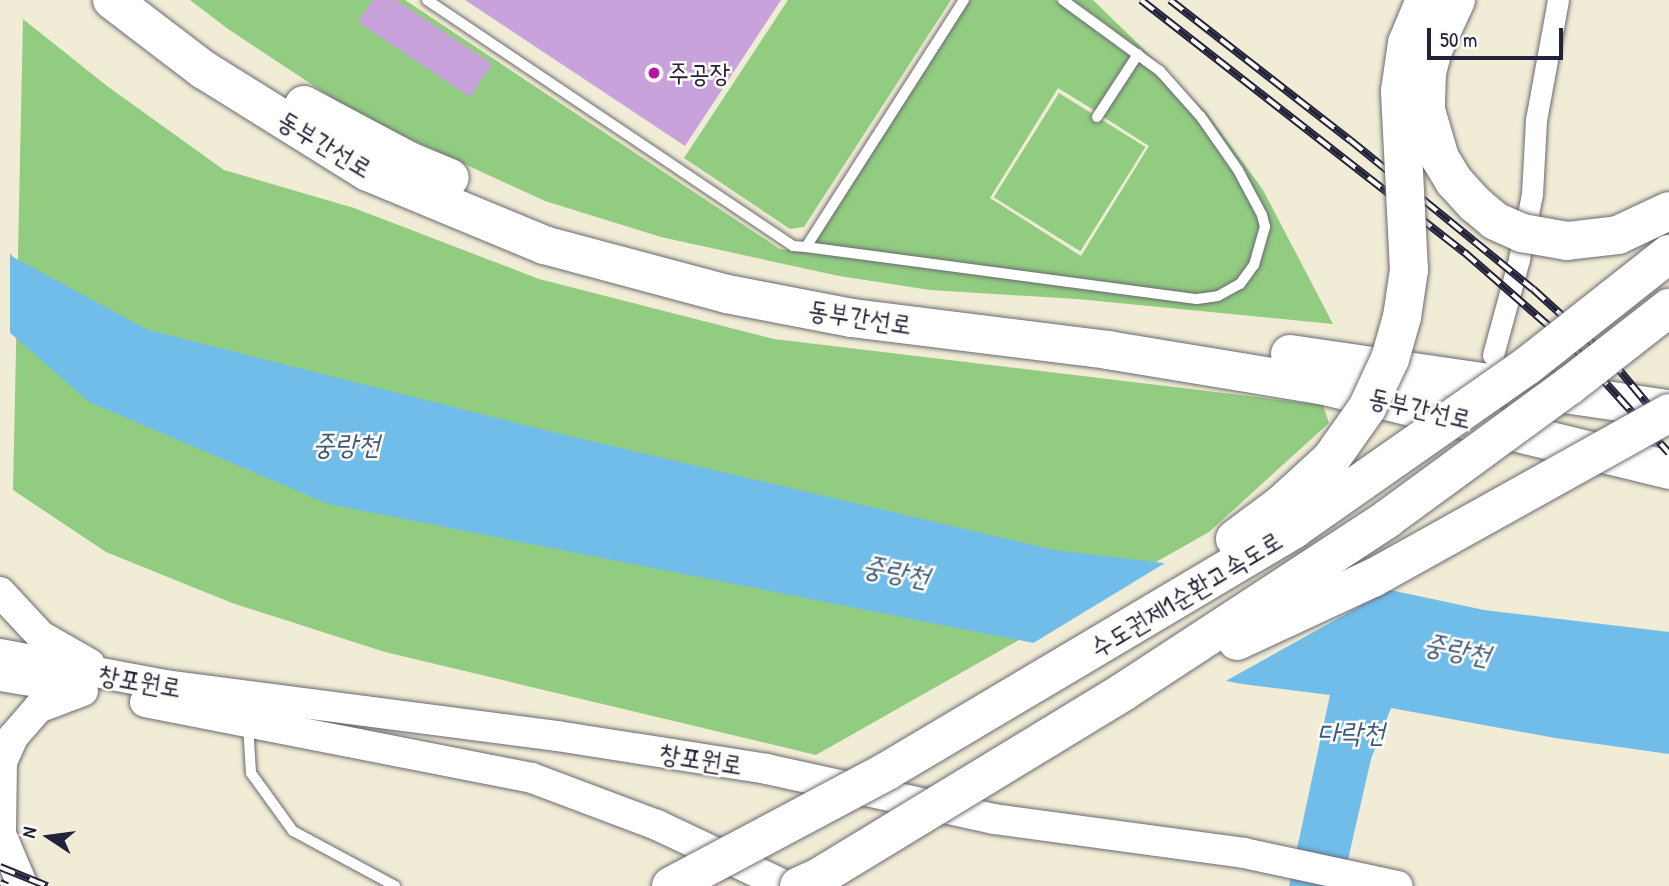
<!DOCTYPE html>
<meta charset="utf-8">
<style>
body{margin:0}
#map{position:relative;width:1669px;height:886px;overflow:hidden;background:#f1ecd5;font-family:"Patrick Hand","Poor Story",sans-serif}
div>[style]{position:absolute}
.green>*{inset:0;background:#91cc80;transform-origin:0 0}
.water>*{inset:0;background:#70bdea}
.pier>*{inset:0;background:#f1ecd5}
.building>*{inset:0;background:#c8a2db}
.roads{filter:drop-shadow(0 0 2px #6a6971) drop-shadow(0 0 2px #6a6971)}
.lane>*{height:10px;margin:-5px;padding:0 5px;transform-origin:5px;border-radius:5px;background:#fff}
.street>*{height:21px;margin:-10.5px;padding:0 10.5px;transform-origin:10.5px;border-radius:10.5px;background:#fff}
.secondary>*{height:30px;margin:-15px;padding:0 15px;transform-origin:15px;border-radius:15px;background:#fff}
.highway>*{height:38px;margin:-19px;padding:0 19px;transform-origin:19px;border-radius:19px;background:#fff}
.rail>*{height:8px;margin-top:-4px;transform-origin:0;background:repeating-linear-gradient(90deg,#fdfcf7 0 16px,#22223b 0 32px);box-sizing:border-box;border-block:2px solid #22223b}
.bridges{filter:drop-shadow(0 0 2px #6a6971) drop-shadow(0 0 2px #6a6971)}
.highway-bridge>*{height:38px;margin:-19px;padding:0 19px;transform-origin:19px;border-radius:19px;background:#fff}
.dots>*{width:19px;height:19px;translate:-50% -50%;box-sizing:border-box;border:4px solid #fdfcf7;border-radius:50%}
span{translate:-50% -50%;white-space:nowrap;text-align:center;line-height:1.15;-webkit-text-stroke:5px #fdfcf7;paint-order:stroke}
.poi-label{font-size:26px;color:#22223b}
.left{translate:0 -50%;text-align:left}
.street-label{font-size:26px;color:#22223b}
.water-label{font-size:28px;color:#3d5878;font-style:italic}
.north{position:absolute;left:14px;top:802px;width:70px;height:70px;-webkit-text-stroke:5px #fdfcf7;paint-order:stroke;rotate:283deg;font-size:19px;font-weight:700;line-height:28px;text-align:center;color:#22223b}
.north::after{content:'';display:block;margin:auto;width:24px;height:32px;background:#22223b;clip-path:polygon(50% 0,100% 100%,50% 72%,0 100%)}
.scale{position:absolute;left:1427px;top:28px;width:136px;height:32px;box-sizing:border-box;border:4px solid #22223b;border-top:0;padding-left:9px;font-size:21px;line-height:24px;white-space:nowrap;color:#22223b;-webkit-text-stroke:5px #fdfcf7;paint-order:stroke}
</style>
<div id="map">
<div class="green">
<div style="clip-path:polygon(190px 0,405px 0,780px 249px,1169px 300px,1219px 298px,1257px 267px,1269px 228px,1265px 215px,1165px 71px,1207px 113px,1263px 190px,1333px 324px,1077px 299px,930px 290px,839px 276px,661px 237px,545px 201px,358px 115px,228px 29px)"></div>
<div style="clip-path:polygon(788px 0,951px 0,804px 227px,790px 229px,684px 158px)"></div>
<div style="clip-path:polygon(968px 0,1055px 0,1132px 55px,1097px 112px,1058px 88px,990px 198px,1081px 256px,1149px 146px,1102px 116px,1139px 59px,1158px 73px,1199px 118px,1235px 172px,1259px 216px,1262px 228px,1252px 263px,1238px 281px,1217px 292px,1197px 296px,814px 243px)"></div>
<div style="clip-path:polygon(1071px 0,1093px 0,1163px 68px,1095px 16px)"></div>
<div style="clip-path:polygon(23px 19px,107px 86px,224px 170px,354px 208px,539px 279px,774px 339px,1323px 405px,1329px 423px,1209px 532px,816px 755px,385px 652px,232px 603px,106px 552px,13px 490px)"></div>
<div style="left:1059px;top:93px;width:102px;height:123px;rotate:32deg"></div>
</div>
<div class="water">
<div style="clip-path:polygon(0 241px,13px 257px,148px 330px,561px 434px,1054px 550px,1390px 590px,1484px 610px,1669px 632px,1669px 754px,1555px 738px,1391px 708px,1371px 759px,1342px 886px,1289px 886px,1330px 695px,1242px 684px,328px 504px,89px 402px,0 324px)"></div>
</div>
<div class="pier">
<div style="clip-path:polygon(0 237px,10px 248px,10px 337px,0 328px)"></div>
<div style="clip-path:polygon(1170px 560px,1376px 584px,1380px 595px,1222px 683px,1030px 645px)"></div>
</div>
<div class="building">
<div style="clip-path:polygon(373px 0,396px 0,492px 64px,470px 97px,358px 22px)"></div>
<div style="clip-path:polygon(465px 0,781px 0,685px 146px)"></div>
</div>
<div class="roads">
<div class="lane">
<div style="left:427px;top:0;width:441px;rotate:33.9deg"></div>
<div style="left:793px;top:246px;width:13px;rotate:4deg"></div>
<div style="left:806px;top:247px;width:293px;rotate:-57.4deg"></div>
<div style="left:1097px;top:117px;width:75px;rotate:-56.9deg"></div>
<div style="left:806px;top:247px;width:394px;rotate:7.6deg"></div>
<div style="left:1197px;top:299px;width:21px;rotate:-8deg"></div>
<div style="left:1218px;top:296px;width:25px;rotate:-29deg"></div>
<div style="left:1240px;top:284px;width:24px;rotate:-54deg"></div>
<div style="left:1254px;top:265px;width:40px;rotate:-74deg"></div>
<div style="left:1265px;top:227px;width:12px;rotate:-104deg"></div>
<div style="left:1262px;top:215px;width:51px;rotate:-118.1deg"></div>
<div style="left:1238px;top:170px;width:65px;rotate:-124.9deg"></div>
<div style="left:1201px;top:117px;width:62px;rotate:-131.7deg"></div>
<div style="left:1160px;top:71px;width:120px;rotate:-143.8deg"></div>
<div style="left:248px;top:725px;width:48px;rotate:86.4deg"></div>
<div style="left:251px;top:773px;width:72px;rotate:54.1deg"></div>
<div style="left:293px;top:831px;width:116px;rotate:28.3deg"></div>
</div>
<div class="street">
<div style="left:1493px;top:355px;width:99px;rotate:-74.8deg"></div>
<div style="left:1519px;top:259px;width:66px;rotate:-78.7deg"></div>
<div style="left:1532px;top:194px;width:74px;rotate:-86.9deg"></div>
<div style="left:1536px;top:120px;width:122px;rotate:-79.6deg"></div>
</div>
<div class="secondary">
<div style="left:0;top:592px;width:60px;rotate:47deg"></div>
<div style="left:41px;top:636px;width:56px;rotate:29.7deg"></div>
<div style="left:0;top:654px;width:168px;rotate:10.6deg"></div>
<div style="left:165px;top:685px;width:395px;rotate:7.4deg"></div>
<div style="left:557px;top:736px;width:213px;rotate:8.9deg"></div>
<div style="left:767px;top:769px;width:232px;rotate:12.4deg"></div>
<div style="left:994px;top:819px;width:252px;rotate:7.7deg"></div>
<div style="left:1244px;top:853px;width:157px;rotate:12.1deg"></div>
<div style="left:0;top:676px;width:62px;rotate:9.3deg"></div>
<div style="left:145px;top:702px;width:394px;rotate:11.1deg"></div>
<div style="left:532px;top:778px;width:134px;rotate:20.6deg"></div>
<div style="left:657px;top:825px;width:143px;rotate:25.3deg"></div>
<div style="left:0;top:832px;width:59px;rotate:66.9deg"></div>
<div style="left:1px;top:833px;width:71px;rotate:-89.2deg"></div>
<div style="left:2px;top:762px;width:27px;rotate:-66deg"></div>
<div style="left:13px;top:737px;width:38px;rotate:-49deg"></div>
<div style="left:38px;top:708px;width:48px;rotate:-20.7deg"></div>
</div>
<div class="highway">
<div style="left:112px;top:0;width:116px;rotate:37.3deg"></div>
<div style="left:204px;top:70px;width:193px;rotate:31.9deg"></div>
<div style="left:368px;top:172px;width:191px;rotate:22.5deg"></div>
<div style="left:544px;top:245px;width:189px;rotate:15deg"></div>
<div style="left:727px;top:294px;width:127px;rotate:10.9deg"></div>
<div style="left:852px;top:318px;width:258px;rotate:7.1deg"></div>
<div style="left:1108px;top:350px;width:220px;rotate:9.4deg"></div>
<div style="left:1325px;top:386px;width:354px;rotate:13.7deg"></div>
<div style="left:304px;top:105px;width:119px;rotate:28.1deg"></div>
<div style="left:409px;top:161px;width:44px;rotate:22.5deg"></div>
<div style="left:1290px;top:354px;width:383px;rotate:8.3deg"></div>
</div>
</div>
<div class="rail">
<div style="left:1141px;top:0;width:410px;rotate:38deg"></div>
<div style="left:1464px;top:252px;width:147px;rotate:41.1deg"></div>
<div style="left:1575px;top:349px;width:140px;rotate:47.9deg"></div>
<div style="left:1170px;top:0;width:228px;rotate:37.9deg"></div>
<div style="left:1350px;top:140px;width:236px;rotate:39.2deg"></div>
<div style="left:1533px;top:289px;width:105px;rotate:42.3deg"></div>
<div style="left:1611px;top:360px;width:91px;rotate:50.4deg"></div>
<div style="left:0;top:867px;width:51px;rotate:22deg"></div>
<div style="left:0;top:883px;width:8px;rotate:23deg"></div>
</div>
<div class="bridges">
<div class="highway-bridge">
<div style="left:1456px;top:0;width:55px;rotate:114.7deg"></div>
<div style="left:1433px;top:50px;width:24px;rotate:105deg"></div>
<div style="left:1427px;top:73px;width:37px;rotate:92deg"></div>
<div style="left:1426px;top:110px;width:50px;rotate:73.7deg"></div>
<div style="left:1440px;top:158px;width:27px;rotate:59deg"></div>
<div style="left:1454px;top:181px;width:31px;rotate:48deg"></div>
<div style="left:1475px;top:204px;width:26px;rotate:40deg"></div>
<div style="left:1495px;top:221px;width:30px;rotate:24deg"></div>
<div style="left:1522px;top:233px;width:46px;rotate:10.1deg"></div>
<div style="left:1567px;top:241px;width:51px;rotate:-6.7deg"></div>
<div style="left:1618px;top:235px;width:56px;rotate:-25.2deg"></div>
<div style="left:1235px;top:539px;width:59px;rotate:-36.7deg"></div>
<div style="left:1282px;top:504px;width:67px;rotate:-42.6deg"></div>
<div style="left:1331px;top:459px;width:62px;rotate:-54.8deg"></div>
<div style="left:1367px;top:408px;width:54px;rotate:-64.9deg"></div>
<div style="left:1390px;top:359px;width:44px;rotate:-74.1deg"></div>
<div style="left:1402px;top:317px;width:48px;rotate:-81.5deg"></div>
<div style="left:1409px;top:270px;width:179px;rotate:-92.9deg"></div>
<div style="left:1400px;top:91px;width:49px;rotate:-81.7deg"></div>
<div style="left:1407px;top:43px;width:47px;rotate:-67.3deg"></div>
<div style="left:1237px;top:641px;width:150px;rotate:-24.9deg"></div>
<div style="left:1373px;top:578px;width:339px;rotate:-29.1deg"></div>
<div style="left:671px;top:886px;width:245px;rotate:-28deg"></div>
<div style="left:887px;top:771px;width:474px;rotate:-30.7deg"></div>
<div style="left:1294px;top:529px;width:284px;rotate:-35deg"></div>
<div style="left:1527px;top:366px;width:181px;rotate:-38.3deg"></div>
<div style="left:799px;top:886px;width:22px;rotate:-24deg"></div>
<div style="left:819px;top:877px;width:356px;rotate:-31.3deg"></div>
<div style="left:1123px;top:692px;width:316px;rotate:-33.2deg"></div>
<div style="left:1387px;top:519px;width:225px;rotate:-36.2deg"></div>
<div style="left:1569px;top:386px;width:127px;rotate:-38deg"></div>
</div>
</div>
<div class="dots">
<div style="left:654px;top:73px;background:#b5179e"></div>
</div>
<div class="poi-label">
<span class="left" style="left:668px;top:73px">주공장</span>
</div>
<div class="street-label">
<span style="left:325px;top:144px;rotate:31deg">동부간선로</span>
<span style="left:860px;top:317px;rotate:9deg">동부간선로</span>
<span style="left:1420px;top:408px;rotate:13deg">동부간선로</span>
<span style="left:1186px;top:594px;rotate:-31deg">수도권제1순환고속도로</span>
<span style="left:140px;top:681px;rotate:10deg">창포원로</span>
<span style="left:701px;top:759px;rotate:9deg">창포원로</span>
</div>
<div class="water-label">
<span style="left:346px;top:444px">중랑천</span>
<span style="left:896px;top:571px;rotate:11deg">중랑천</span>
<span style="left:1457px;top:649px;rotate:11deg">중랑천</span>
<span style="left:1351px;top:732px">다락천</span>
</div>
<div class="north">N</div>
<div class="scale">50 m</div>
</div>
